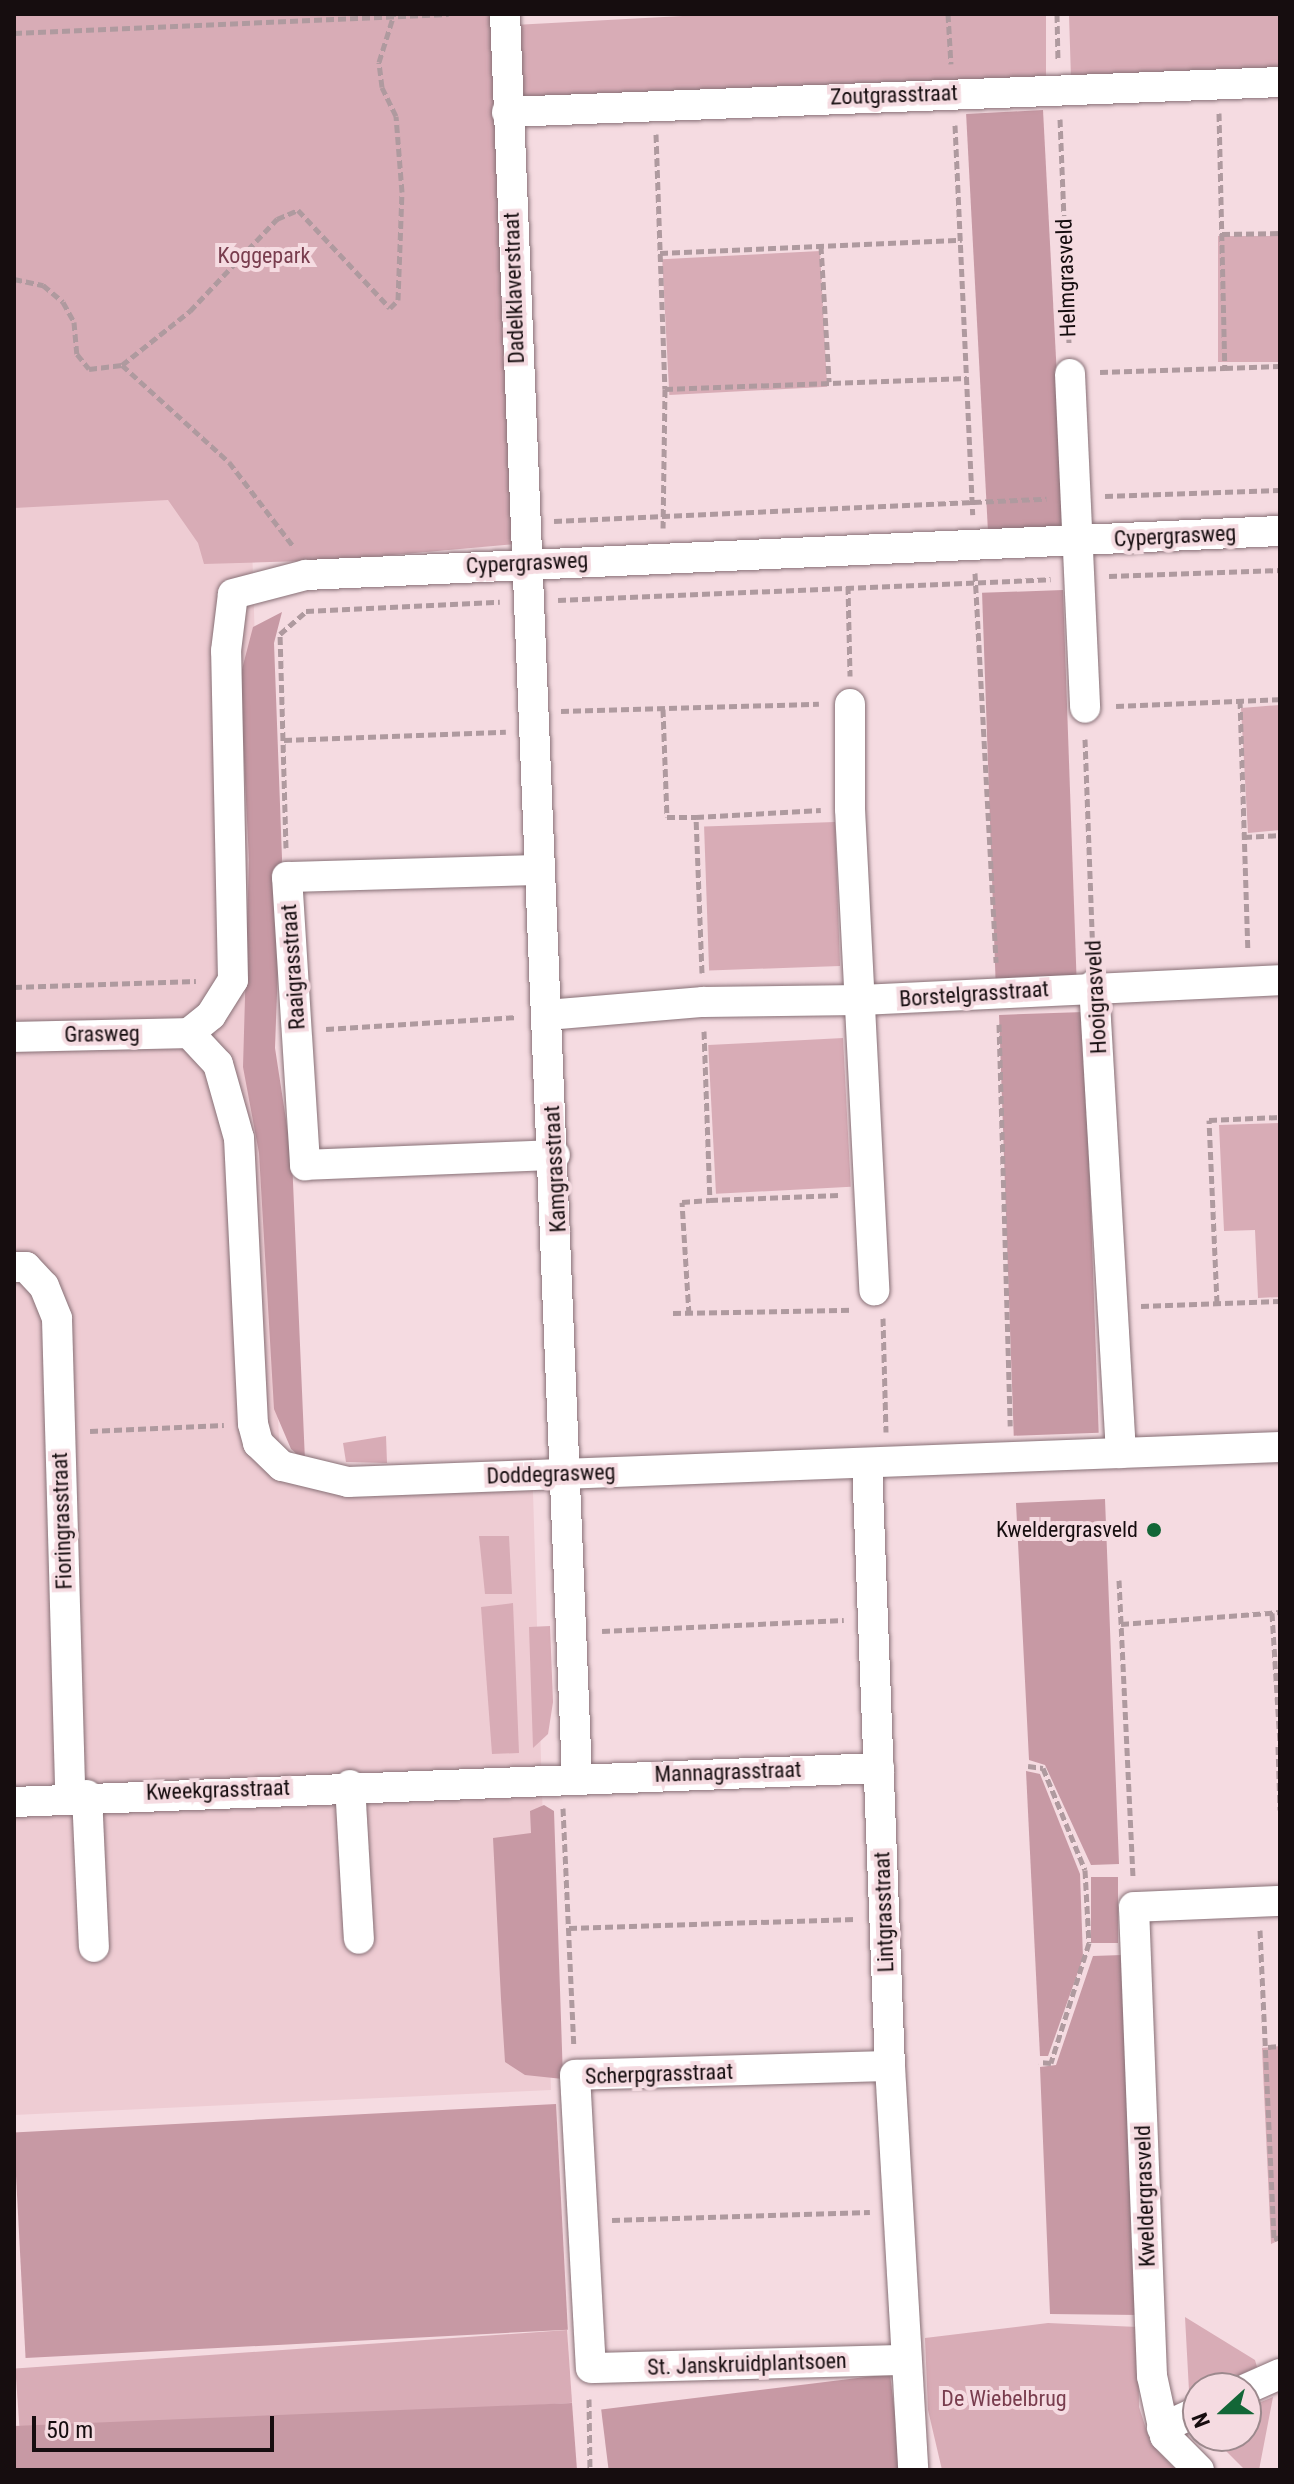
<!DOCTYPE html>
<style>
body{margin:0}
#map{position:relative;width:1294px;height:2484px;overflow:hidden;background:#f5dbe1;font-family:"Roboto Condensed",sans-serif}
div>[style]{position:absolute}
.built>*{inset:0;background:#eeccd3}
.green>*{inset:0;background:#d8acb6;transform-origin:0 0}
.forest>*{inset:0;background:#c799a4;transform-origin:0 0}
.path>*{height:5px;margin-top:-2.5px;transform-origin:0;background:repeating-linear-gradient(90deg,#af9a9f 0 8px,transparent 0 12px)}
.roads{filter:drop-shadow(0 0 2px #877076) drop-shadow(0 0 2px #877076)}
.street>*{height:30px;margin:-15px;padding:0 15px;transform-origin:15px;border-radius:15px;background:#fff}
.dots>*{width:22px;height:22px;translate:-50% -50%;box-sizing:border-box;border:4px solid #f5dbe1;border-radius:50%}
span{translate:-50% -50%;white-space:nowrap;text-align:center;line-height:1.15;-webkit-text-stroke:8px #f5dbe1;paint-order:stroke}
.street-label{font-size:22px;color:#160d0f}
.park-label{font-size:22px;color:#793d4e}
.poi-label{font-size:22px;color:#160d0f}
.right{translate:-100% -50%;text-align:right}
.frame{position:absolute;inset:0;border:16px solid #160d0f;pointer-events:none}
.north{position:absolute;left:1182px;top:2372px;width:80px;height:80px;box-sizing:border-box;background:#f5dbe1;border:2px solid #9c898d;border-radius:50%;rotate:249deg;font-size:22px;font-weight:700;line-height:32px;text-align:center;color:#160d0f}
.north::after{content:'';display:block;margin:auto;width:28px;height:36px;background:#136637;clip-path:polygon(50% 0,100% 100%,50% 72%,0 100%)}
.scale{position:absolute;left:32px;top:2416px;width:242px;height:36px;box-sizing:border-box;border:4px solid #160d0f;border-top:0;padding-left:10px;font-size:24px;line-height:28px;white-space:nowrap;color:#160d0f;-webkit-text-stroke:6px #f5dbe1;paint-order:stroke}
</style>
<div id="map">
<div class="built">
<div style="clip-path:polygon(249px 444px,280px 1477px,532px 1458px,551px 2090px,14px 2115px,14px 458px)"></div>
</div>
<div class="green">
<div style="clip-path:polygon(14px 14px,494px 14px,516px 544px,337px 560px,204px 564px,198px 543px,168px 500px,14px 508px)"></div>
<div style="clip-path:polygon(720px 14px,1046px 14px,1046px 77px,515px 101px,514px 25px)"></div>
<div style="clip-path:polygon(1069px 14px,1280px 14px,1280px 70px,1071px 79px)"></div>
<div style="left:1280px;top:236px;width:126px;height:62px;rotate:90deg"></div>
<div style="left:820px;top:251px;width:136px;height:158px;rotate:87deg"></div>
<div style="clip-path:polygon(1280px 705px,1280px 830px,1248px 833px,1241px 708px)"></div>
<div style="left:835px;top:822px;width:144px;height:131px;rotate:88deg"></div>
<div style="left:843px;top:1038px;width:149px;height:135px;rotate:87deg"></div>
<div style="clip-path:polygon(1280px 1123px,1280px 1297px,1258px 1298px,1255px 1230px,1224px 1231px,1219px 1125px)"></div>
<div style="clip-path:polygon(386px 1436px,387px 1463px,346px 1462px,343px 1443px)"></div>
<div style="clip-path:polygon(479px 1536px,509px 1536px,512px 1594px,485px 1594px)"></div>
<div style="clip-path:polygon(513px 1603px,519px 1753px,492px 1754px,481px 1607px)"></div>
<div style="clip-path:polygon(550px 1626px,553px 1702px,548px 1734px,533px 1748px,529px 1627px)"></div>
<div style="clip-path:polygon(1280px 2046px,1280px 2240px,1271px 2244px,1262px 2048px)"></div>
<div style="clip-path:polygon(1185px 2317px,1255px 2360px,1257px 2367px,1211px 2388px,1198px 2388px,1198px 2393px,1189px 2391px)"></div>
<div style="clip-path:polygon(1048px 2323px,1138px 2327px,1139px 2407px,1151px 2444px,1176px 2470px,942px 2470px,928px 2410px,925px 2338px)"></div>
<div style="left:567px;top:2330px;width:73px;height:553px;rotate:86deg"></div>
<div style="clip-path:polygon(1273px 2397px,1259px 2470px,1245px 2470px,1211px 2436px,1246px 2436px,1246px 2408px)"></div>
</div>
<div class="forest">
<div style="left:1043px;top:110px;width:417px;height:77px;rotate:87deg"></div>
<div style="left:1063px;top:590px;width:391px;height:81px;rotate:88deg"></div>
<div style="clip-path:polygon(282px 612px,274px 643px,282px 858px,275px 1048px,292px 1159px,305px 1461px,291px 1449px,274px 1409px,259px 1153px,243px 1067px,249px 860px,240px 677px,253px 627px)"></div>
<div style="left:1084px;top:1012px;width:421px;height:85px;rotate:88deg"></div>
<div style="clip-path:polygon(1105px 1499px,1119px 1864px,1091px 1865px,1045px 1765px,1029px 1760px,1016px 1503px)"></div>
<div style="clip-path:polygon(1026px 1771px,1040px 1774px,1080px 1874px,1083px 1958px,1048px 2056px,1040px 2056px)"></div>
<div style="clip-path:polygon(544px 1805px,554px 1811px,563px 2079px,525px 2075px,505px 2062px,501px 1999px,493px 1838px,531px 1833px,530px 1811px)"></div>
<div style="left:1091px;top:1877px;width:27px;height:66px"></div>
<div style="clip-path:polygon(1122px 1955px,1139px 2315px,1050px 2314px,1040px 2067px,1056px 2065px,1093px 1956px)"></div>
<div style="left:556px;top:2104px;width:226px;height:543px;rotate:87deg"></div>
<div style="left:890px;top:2374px;width:97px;height:291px;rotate:83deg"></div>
<div style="clip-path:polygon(572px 2403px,577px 2470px,14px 2470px,14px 2426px)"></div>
</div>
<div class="path">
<div style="left:948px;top:14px;width:50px;rotate:86.6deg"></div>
<div style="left:1057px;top:14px;width:47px;rotate:88.8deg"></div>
<div style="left:14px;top:33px;width:435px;rotate:-2.5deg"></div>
<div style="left:1219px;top:113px;width:255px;rotate:88.7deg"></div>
<div style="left:1225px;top:368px;width:55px;rotate:-2.1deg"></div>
<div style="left:1060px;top:119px;width:226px;rotate:87.7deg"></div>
<div style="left:955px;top:125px;width:390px;rotate:87.4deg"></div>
<div style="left:656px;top:134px;width:255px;rotate:88deg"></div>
<div style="left:665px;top:389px;width:139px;rotate:90.8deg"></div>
<div style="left:1222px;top:234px;width:58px;rotate:-1deg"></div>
<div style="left:821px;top:246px;width:136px;rotate:86.6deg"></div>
<div style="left:660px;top:253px;width:302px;rotate:-2.5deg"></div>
<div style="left:14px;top:279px;width:30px;rotate:12deg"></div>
<div style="left:43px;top:285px;width:26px;rotate:40deg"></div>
<div style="left:63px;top:302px;width:23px;rotate:61deg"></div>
<div style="left:74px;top:322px;width:32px;rotate:85deg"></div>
<div style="left:77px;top:354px;width:19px;rotate:51deg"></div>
<div style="left:89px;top:369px;width:33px;rotate:-7deg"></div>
<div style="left:122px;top:365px;width:87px;rotate:-38.5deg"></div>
<div style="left:190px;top:311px;width:127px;rotate:-46.6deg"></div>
<div style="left:277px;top:219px;width:23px;rotate:-23deg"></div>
<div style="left:298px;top:210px;width:134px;rotate:46.8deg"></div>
<div style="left:390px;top:308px;width:11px;rotate:-45deg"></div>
<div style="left:398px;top:300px;width:108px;rotate:-87.9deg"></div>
<div style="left:402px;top:192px;width:76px;rotate:-94.5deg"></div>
<div style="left:396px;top:116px;width:32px;rotate:-116deg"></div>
<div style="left:382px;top:87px;width:25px;rotate:-97deg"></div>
<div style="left:379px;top:62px;width:50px;rotate:-72.6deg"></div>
<div style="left:122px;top:365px;width:144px;rotate:42.2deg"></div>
<div style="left:229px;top:462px;width:106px;rotate:52.7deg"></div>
<div style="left:1100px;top:372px;width:125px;rotate:-1.8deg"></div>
<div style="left:665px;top:389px;width:302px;rotate:-2.1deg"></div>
<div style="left:1105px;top:496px;width:175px;rotate:-2deg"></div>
<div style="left:554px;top:521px;width:493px;rotate:-2.6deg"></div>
<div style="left:975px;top:573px;width:390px;rotate:86.9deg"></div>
<div style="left:1109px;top:576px;width:171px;rotate:-2deg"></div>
<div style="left:848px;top:586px;width:90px;rotate:88.7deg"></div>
<div style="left:558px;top:600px;width:493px;rotate:-2.4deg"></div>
<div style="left:1240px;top:700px;width:251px;rotate:88.2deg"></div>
<div style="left:1116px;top:706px;width:164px;rotate:-2.4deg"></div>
<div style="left:663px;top:709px;width:108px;rotate:87.9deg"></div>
<div style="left:667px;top:817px;width:29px"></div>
<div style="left:561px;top:711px;width:258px;rotate:-1.6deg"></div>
<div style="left:1085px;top:739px;width:217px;rotate:87.9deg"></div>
<div style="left:284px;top:740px;width:222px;rotate:-2.1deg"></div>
<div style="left:1244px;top:837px;width:36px;rotate:-3deg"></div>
<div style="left:286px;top:848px;width:214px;rotate:-91.6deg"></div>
<div style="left:280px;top:634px;width:35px;rotate:-41deg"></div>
<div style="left:306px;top:611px;width:194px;rotate:-2.7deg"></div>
<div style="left:702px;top:973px;width:156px;rotate:-92.2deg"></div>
<div style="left:696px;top:817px;width:125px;rotate:-3.2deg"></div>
<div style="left:14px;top:987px;width:182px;rotate:-1.9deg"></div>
<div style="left:999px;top:1024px;width:402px;rotate:88.4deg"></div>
<div style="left:326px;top:1029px;width:189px;rotate:-3.6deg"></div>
<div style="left:704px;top:1031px;width:169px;rotate:88deg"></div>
<div style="left:710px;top:1200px;width:129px;rotate:-2.2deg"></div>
<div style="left:1217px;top:1303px;width:183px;rotate:-92.5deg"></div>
<div style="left:1209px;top:1120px;width:71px;rotate:-2.4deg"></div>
<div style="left:1141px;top:1306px;width:139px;rotate:-2.1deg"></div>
<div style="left:673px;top:1313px;width:180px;rotate:-1deg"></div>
<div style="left:689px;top:1314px;width:112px;rotate:-93.6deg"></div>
<div style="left:682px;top:1202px;width:28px;rotate:-4deg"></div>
<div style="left:883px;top:1318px;width:114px;rotate:88.5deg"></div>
<div style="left:90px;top:1431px;width:134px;rotate:-2.6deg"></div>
<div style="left:1119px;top:1580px;width:298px;rotate:87.3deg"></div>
<div style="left:1272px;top:1613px;width:132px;rotate:86.5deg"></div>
<div style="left:1121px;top:1624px;width:159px;rotate:-4.3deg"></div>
<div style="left:602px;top:1631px;width:242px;rotate:-2.6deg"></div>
<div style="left:1278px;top:1746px;width:64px;rotate:88.2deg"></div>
<div style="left:1028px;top:1766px;width:15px;rotate:8deg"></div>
<div style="left:1043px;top:1768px;width:110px;rotate:67.6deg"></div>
<div style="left:1085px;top:1870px;width:73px;rotate:86.9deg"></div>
<div style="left:1089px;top:1943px;width:126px;rotate:107.6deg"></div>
<div style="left:1051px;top:2063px;width:12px;rotate:-175deg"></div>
<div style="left:563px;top:1808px;width:238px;rotate:87.4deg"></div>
<div style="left:569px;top:1928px;width:286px;rotate:-1.8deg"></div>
<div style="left:1260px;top:1930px;width:309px;rotate:87.4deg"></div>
<div style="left:1274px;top:2239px;width:6px;rotate:-18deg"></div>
<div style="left:1268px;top:2047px;width:12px;rotate:-5deg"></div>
<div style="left:612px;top:2220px;width:258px;rotate:-1.8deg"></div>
<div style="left:589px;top:2399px;width:71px;rotate:89.2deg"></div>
</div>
<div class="roads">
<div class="street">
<div style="left:505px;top:14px;width:1763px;rotate:87.66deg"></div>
<div style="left:507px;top:112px;width:774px;rotate:-2.22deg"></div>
<div style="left:1070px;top:374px;width:334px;rotate:87.4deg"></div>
<div style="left:850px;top:704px;width:105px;rotate:90deg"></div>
<div style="left:850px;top:809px;width:482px;rotate:87.1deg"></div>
<div style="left:539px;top:870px;width:252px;rotate:178.4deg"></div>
<div style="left:287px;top:877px;width:289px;rotate:86.4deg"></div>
<div style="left:305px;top:1165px;width:250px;rotate:-2.3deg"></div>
<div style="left:1094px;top:985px;width:469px;rotate:86.7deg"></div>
<div style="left:547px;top:1015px;width:157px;rotate:-4.8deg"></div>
<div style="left:703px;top:1002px;width:157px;rotate:-0.7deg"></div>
<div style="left:860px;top:1000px;width:420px;rotate:-2.7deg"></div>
<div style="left:189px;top:1033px;width:28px;rotate:-39deg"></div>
<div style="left:211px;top:1015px;width:41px;rotate:-57.8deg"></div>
<div style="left:233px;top:980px;width:329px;rotate:-91.2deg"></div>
<div style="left:226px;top:651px;width:57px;rotate:-83deg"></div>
<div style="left:233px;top:594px;width:75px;rotate:-14.6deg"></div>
<div style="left:306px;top:575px;width:975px;rotate:-2.59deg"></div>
<div style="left:189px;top:1033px;width:42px;rotate:46.9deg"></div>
<div style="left:218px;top:1064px;width:77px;rotate:74.2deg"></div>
<div style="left:239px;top:1138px;width:286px;rotate:87.2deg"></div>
<div style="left:253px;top:1424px;width:20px;rotate:75deg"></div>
<div style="left:258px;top:1443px;width:33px;rotate:44deg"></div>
<div style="left:282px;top:1466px;width:68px;rotate:13.6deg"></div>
<div style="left:348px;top:1482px;width:933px;rotate:-2.15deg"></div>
<div style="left:14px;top:1037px;width:175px;rotate:-1.3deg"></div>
<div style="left:14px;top:1267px;width:12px"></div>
<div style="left:26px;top:1267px;width:26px;rotate:47deg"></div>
<div style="left:44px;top:1286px;width:35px;rotate:68deg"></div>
<div style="left:57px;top:1319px;width:479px;rotate:88.4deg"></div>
<div style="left:867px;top:1463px;width:603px;rotate:87.82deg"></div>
<div style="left:890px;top:2066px;width:405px;rotate:86.7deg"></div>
<div style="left:350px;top:1785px;width:154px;rotate:86.7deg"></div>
<div style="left:87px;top:1795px;width:152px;rotate:87.4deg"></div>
<div style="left:14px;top:1802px;width:866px;rotate:-2.25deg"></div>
<div style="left:890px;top:2066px;width:315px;rotate:178.4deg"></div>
<div style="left:575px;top:2075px;width:293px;rotate:86.9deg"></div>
<div style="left:591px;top:2368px;width:313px;rotate:-1.5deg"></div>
<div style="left:1246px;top:2389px;width:37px;rotate:-24deg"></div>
<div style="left:1162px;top:2428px;width:40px;rotate:-25deg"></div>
<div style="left:1199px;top:2470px;width:48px;rotate:-135deg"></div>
<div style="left:1165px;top:2436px;width:61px;rotate:-102.2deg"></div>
<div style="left:1152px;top:2376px;width:469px;rotate:-92.2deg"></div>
<div style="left:1134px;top:1907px;width:146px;rotate:-2.4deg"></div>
</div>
</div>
<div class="dots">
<div style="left:1154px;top:1530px;background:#136637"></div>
</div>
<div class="street-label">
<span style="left:894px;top:95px;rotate:-2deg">Zoutgrasstraat</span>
<span style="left:1066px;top:278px;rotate:-92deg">Helmgrasveld</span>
<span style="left:514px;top:288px;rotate:-92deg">Dadelklaverstraat</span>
<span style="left:1175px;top:536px;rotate:-3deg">Cypergrasweg</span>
<span style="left:527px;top:563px;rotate:-3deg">Cypergrasweg</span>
<span style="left:293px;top:967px;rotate:-94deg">Raaigrasstraat</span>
<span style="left:974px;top:994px;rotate:-4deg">Borstelgrasstraat</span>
<span style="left:1096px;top:997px;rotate:-93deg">Hooigrasveld</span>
<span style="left:102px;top:1034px;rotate:-1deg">Grasweg</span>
<span style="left:555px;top:1169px;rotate:-93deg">Kamgrasstraat</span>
<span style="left:551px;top:1474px;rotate:-2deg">Doddegrasweg</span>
<span style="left:62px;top:1521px;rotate:-92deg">Fioringrasstraat</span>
<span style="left:728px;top:1772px;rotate:-2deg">Mannagrasstraat</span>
<span style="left:218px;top:1790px;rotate:-2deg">Kweekgrasstraat</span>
<span style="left:884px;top:1912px;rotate:-92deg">Lintgrasstraat</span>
<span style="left:659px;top:2074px;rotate:-2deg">Scherpgrasstraat</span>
<span style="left:1145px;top:2196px;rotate:-92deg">Kweldergrasveld</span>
<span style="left:747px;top:2364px;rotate:-2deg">St. Janskruidplantsoen</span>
</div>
<div class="park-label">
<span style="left:264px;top:256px">Koggepark</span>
<span style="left:1004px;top:2399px">De Wiebelbrug</span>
</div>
<div class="poi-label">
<span class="right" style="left:1138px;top:1530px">Kweldergrasveld</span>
</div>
<div class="frame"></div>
<div class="north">N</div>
<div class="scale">50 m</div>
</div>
